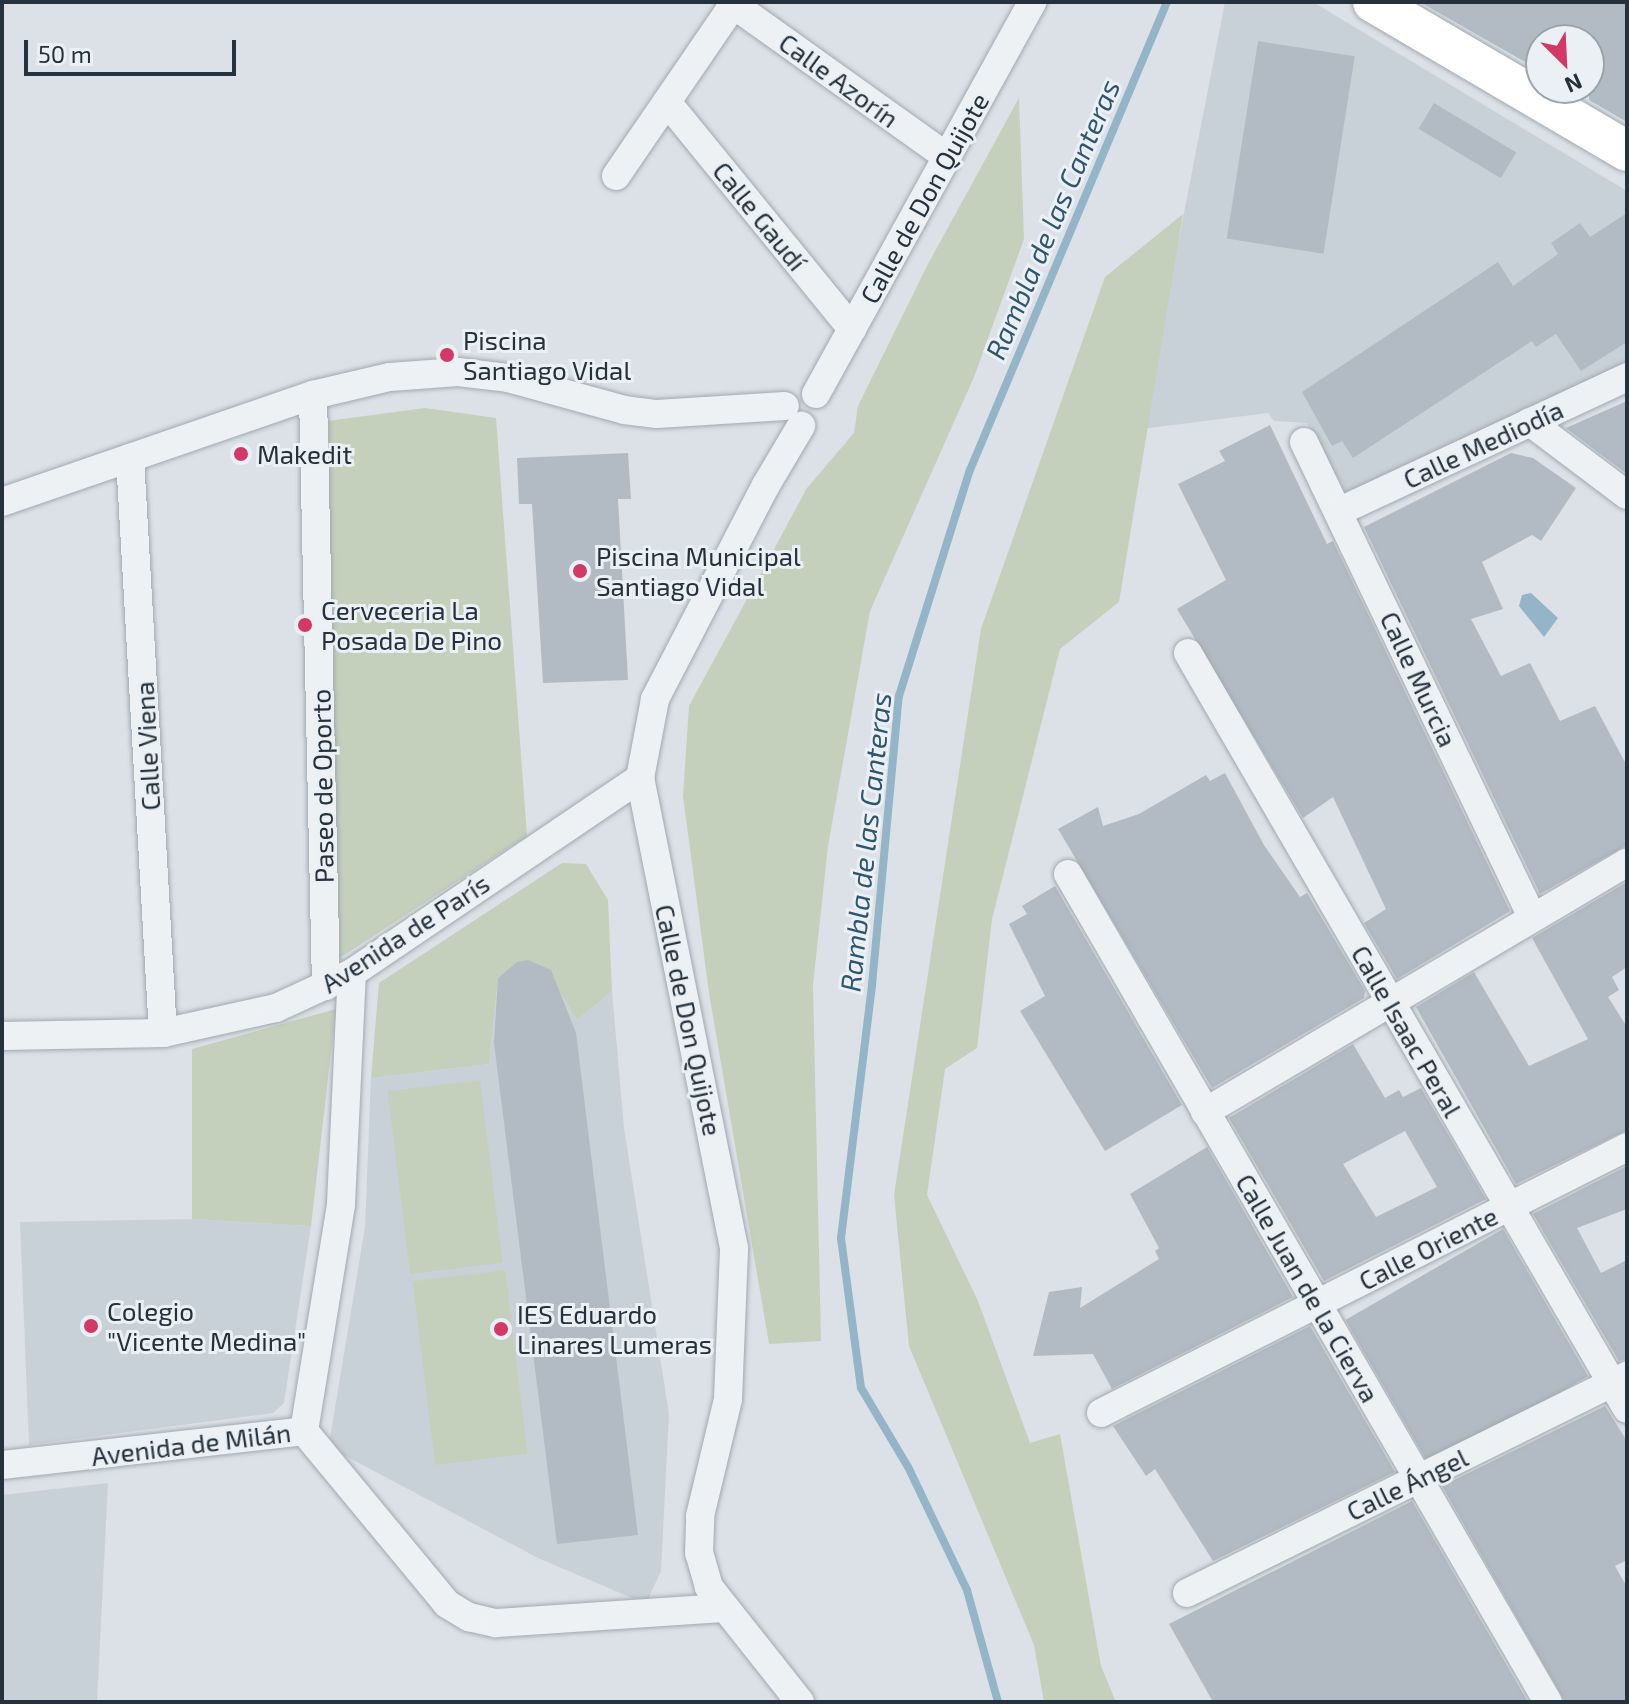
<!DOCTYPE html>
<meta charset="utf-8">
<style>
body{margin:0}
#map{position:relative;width:1629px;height:1704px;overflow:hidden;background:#dbe1e6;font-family:"Exo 2",sans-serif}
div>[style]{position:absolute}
.built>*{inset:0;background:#c9d1d8}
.green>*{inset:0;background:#c4d0bc;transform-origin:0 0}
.water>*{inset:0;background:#94b5c8}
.stream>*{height:8px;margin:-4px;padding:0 4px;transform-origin:4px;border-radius:4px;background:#94b5c8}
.building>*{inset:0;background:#b2bbc3;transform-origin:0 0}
.roads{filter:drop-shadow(0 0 2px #a1a9b0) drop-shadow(0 0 2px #a1a9b0)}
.street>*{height:28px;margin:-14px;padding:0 14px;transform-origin:14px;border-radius:14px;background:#eef1f4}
.secondary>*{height:40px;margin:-20px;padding:0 20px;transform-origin:20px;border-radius:20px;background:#fff}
.dots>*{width:22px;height:22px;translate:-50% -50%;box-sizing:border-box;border:4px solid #eaf0f4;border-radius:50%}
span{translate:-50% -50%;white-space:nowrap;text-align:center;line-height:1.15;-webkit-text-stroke:6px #eaf0f4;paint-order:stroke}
.street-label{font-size:26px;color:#25313c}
.poi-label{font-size:26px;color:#25313c}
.left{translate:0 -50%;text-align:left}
.water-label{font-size:28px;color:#2e5671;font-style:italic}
.frame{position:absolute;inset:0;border:4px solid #25313c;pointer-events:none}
.north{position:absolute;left:1525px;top:24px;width:80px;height:80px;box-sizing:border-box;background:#eaf0f4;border:2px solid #9ba4aa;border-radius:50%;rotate:156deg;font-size:22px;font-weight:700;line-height:32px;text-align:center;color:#25313c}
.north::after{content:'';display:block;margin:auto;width:28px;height:36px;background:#d23967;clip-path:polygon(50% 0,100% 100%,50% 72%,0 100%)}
.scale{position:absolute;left:24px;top:40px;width:212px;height:36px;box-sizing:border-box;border:4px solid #25313c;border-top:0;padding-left:10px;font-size:24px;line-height:28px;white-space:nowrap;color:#25313c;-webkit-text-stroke:6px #eaf0f4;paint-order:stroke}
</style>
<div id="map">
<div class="built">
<div style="clip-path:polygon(1225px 2px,1313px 2px,1627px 191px,1627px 362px,1347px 495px,1307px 423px,1274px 421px,1268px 413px,1142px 429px)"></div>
<div style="clip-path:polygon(522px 962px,549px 975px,577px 1020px,612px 991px,624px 1128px,669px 1414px,661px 1571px,646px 1604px,538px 1558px,340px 1453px,330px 1438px,365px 1227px,371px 1078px,489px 1064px,498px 978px)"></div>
<div style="clip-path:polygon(192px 1219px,311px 1226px,284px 1403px,273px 1413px,29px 1445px,20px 1222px)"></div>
<div style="clip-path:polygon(108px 1483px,97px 1702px,2px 1702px,2px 1495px)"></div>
</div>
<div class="green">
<div style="clip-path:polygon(1019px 98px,1024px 239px,974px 377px,870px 611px,828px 846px,813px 985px,821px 1341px,769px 1344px,709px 993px,683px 796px,689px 706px,807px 488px,854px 433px,858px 406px,928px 264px)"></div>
<div style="clip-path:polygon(1183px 214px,1119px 602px,1060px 649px,992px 919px,977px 1048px,945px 1069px,927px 1195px,978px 1301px,1030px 1443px,1060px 1434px,1101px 1666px,1116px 1702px,1044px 1702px,1034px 1645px,909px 1346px,894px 1195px,981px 629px,1105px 277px)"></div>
<div style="clip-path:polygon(425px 408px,496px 418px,527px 836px,335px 961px,320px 422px)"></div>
<div style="clip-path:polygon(562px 863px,586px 864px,608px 900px,612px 991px,577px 1020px,549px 975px,521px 962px,498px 978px,489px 1064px,371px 1078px,379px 983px)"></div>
<div style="clip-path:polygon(336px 1009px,311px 1226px,192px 1219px,192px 1049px)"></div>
<div style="left:480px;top:1080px;width:184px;height:93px;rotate:83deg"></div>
<div style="left:505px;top:1270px;width:185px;height:93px;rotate:83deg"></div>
</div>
<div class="water">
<div style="clip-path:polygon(1531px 593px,1558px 618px,1544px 637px,1519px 606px,1522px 595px)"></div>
</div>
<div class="stream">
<div style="left:998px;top:1702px;width:116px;rotate:-105.5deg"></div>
<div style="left:967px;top:1590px;width:136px;rotate:-115.6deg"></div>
<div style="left:908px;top:1467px;width:92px;rotate:-120.7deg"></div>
<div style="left:861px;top:1388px;width:151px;rotate:-97.6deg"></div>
<div style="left:841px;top:1238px;width:255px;rotate:-83deg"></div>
<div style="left:872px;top:985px;width:290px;rotate:-84.7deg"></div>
<div style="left:899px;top:696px;width:237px;rotate:-72.6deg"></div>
<div style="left:970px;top:470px;width:508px;rotate:-67.17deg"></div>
</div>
<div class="building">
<div style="clip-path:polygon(1420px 2px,1627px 2px,1627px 122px,1589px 100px,1589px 40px,1541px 40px,1541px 71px)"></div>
<div style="left:1258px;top:41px;width:98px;height:200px;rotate:9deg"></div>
<div style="left:1434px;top:103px;width:96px;height:30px;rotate:31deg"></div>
<div style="clip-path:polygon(1627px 213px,1627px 342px,1581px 371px,1556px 334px,1536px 347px,1532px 341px,1353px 458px,1342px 441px,1332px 446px,1302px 392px,1498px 262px,1513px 286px,1558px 254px,1551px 243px,1580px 223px,1590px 237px)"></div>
<div style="clip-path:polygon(1627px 401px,1627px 474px,1566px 428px)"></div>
<div style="clip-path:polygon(1270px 425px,1327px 544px,1333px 541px,1510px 911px,1397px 979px,1364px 923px,1386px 909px,1333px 797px,1303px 818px,1177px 609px,1226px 580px,1178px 484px,1225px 461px,1219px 451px)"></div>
<div style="clip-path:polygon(628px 453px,631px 499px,618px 499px,628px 680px,543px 683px,532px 504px,519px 504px,517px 458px)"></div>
<div style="clip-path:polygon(1511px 453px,1533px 458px,1576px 488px,1541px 541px,1532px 535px,1482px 562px,1503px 609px,1471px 619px,1501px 676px,1530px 663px,1560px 721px,1595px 706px,1627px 766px,1627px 845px,1540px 894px,1364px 527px)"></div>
<div style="clip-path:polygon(1225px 773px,1264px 845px,1300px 897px,1307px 893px,1365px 991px,1364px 998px,1212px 1088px,1058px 829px,1098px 807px,1103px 826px,1139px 814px,1206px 775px,1210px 781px)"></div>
<div style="clip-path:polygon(1627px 882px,1627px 967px,1612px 977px,1619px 990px,1608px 997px,1627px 1027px,1627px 1130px,1516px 1184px,1416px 1007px,1474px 972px,1529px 1066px,1588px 1039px,1532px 938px)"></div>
<div style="clip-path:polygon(1055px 886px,1182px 1105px,1105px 1151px,1020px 1011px,1045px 996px,1009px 924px,1027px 914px,1022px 906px)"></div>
<div style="clip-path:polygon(528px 960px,551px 970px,576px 1033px,638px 1535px,557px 1544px,494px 1043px,498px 978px,517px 962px)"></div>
<div style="clip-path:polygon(evenodd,1353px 1044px,1385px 1098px,1399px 1090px,1403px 1097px,1421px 1088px,1486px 1199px,1324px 1281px,1229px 1118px,1353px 1044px,1405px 1131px,1437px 1187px,1376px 1217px,1343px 1164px,1405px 1131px)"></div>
<div style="clip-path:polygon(1207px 1147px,1293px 1297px,1112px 1389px,1093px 1354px,1033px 1356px,1049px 1292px,1082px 1287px,1080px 1308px,1159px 1259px,1155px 1251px,1159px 1248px,1130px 1194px)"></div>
<div style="clip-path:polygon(1627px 1166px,1627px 1209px,1577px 1228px,1601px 1273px,1627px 1260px,1627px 1359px,1619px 1361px,1533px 1214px)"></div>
<div style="left:1503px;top:1229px;width:170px;height:182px;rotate:60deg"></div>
<div style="clip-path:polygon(1310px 1326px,1395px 1472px,1213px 1561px,1155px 1469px,1146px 1476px,1113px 1426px)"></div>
<div style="clip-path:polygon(1605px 1406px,1627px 1441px,1627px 1560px,1615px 1566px,1627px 1587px,1627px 1702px,1565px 1702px,1442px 1486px)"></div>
<div style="clip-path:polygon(1412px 1501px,1528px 1702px,1213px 1702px,1169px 1624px)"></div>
</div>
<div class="roads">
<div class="street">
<div style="left:730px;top:2px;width:267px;rotate:35.5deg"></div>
<div style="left:667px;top:102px;width:293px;rotate:50.8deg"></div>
<div style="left:616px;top:176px;width:211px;rotate:-55.6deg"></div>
<div style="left:816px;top:394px;width:448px;rotate:-61.1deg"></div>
<div style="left:313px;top:395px;width:591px;rotate:88.74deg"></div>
<div style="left:1530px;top:422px;width:121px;rotate:37deg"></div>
<div style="left:1304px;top:442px;width:527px;rotate:64.36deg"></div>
<div style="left:130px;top:458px;width:576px;rotate:86.72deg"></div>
<div style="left:2px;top:502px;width:329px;rotate:-19deg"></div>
<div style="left:313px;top:395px;width:79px;rotate:-13.2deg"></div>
<div style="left:390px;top:377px;width:68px;rotate:-4.2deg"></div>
<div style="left:458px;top:372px;width:50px;rotate:6.8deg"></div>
<div style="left:508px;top:378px;width:120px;rotate:15.4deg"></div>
<div style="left:624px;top:410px;width:33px;rotate:7deg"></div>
<div style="left:657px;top:414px;width:128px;rotate:-3.6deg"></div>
<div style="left:1340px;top:511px;width:317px;rotate:-25deg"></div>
<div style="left:1188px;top:653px;width:874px;rotate:59.86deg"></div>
<div style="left:1068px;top:874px;width:957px;rotate:59.9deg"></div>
<div style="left:2px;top:1036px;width:161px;rotate:-1.1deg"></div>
<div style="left:163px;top:1033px;width:116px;rotate:-12.5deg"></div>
<div style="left:276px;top:1008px;width:84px;rotate:-24.7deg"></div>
<div style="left:352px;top:973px;width:348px;rotate:-34.1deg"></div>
<div style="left:1205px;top:1112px;width:490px;rotate:-30.6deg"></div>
<div style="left:1101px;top:1413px;width:589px;rotate:-26.83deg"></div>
<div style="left:304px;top:1431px;width:224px;rotate:50.4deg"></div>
<div style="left:447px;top:1604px;width:26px;rotate:31deg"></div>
<div style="left:469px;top:1617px;width:28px;rotate:13deg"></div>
<div style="left:496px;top:1623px;width:228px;rotate:-3.8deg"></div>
<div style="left:304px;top:1431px;width:230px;rotate:-80.7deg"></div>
<div style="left:341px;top:1204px;width:231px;rotate:-87.3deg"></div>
<div style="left:2px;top:1465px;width:304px;rotate:-6.4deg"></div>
<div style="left:1187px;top:1593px;width:491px;rotate:-26.3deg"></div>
<div style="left:800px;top:1702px;width:147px;rotate:-128.4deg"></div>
<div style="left:709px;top:1587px;width:35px;rotate:-106deg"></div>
<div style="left:699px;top:1553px;width:37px;rotate:-88deg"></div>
<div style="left:700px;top:1516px;width:120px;rotate:-76.5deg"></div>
<div style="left:728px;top:1399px;width:151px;rotate:-87.7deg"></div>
<div style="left:734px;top:1248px;width:479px;rotate:-101.3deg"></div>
<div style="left:640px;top:778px;width:80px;rotate:-79.2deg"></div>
<div style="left:655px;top:699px;width:241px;rotate:-62.6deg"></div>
<div style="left:766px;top:485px;width:69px;rotate:-59.3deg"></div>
</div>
<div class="secondary">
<div style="left:1373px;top:2px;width:294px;rotate:30.4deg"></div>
</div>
</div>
<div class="dots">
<div style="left:447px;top:355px;background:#d23967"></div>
<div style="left:241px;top:454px;background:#d23967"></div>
<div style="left:580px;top:571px;background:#d23967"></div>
<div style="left:305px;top:625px;background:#d23967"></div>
<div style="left:91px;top:1326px;background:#d23967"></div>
<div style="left:501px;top:1329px;background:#d23967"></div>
</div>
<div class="street-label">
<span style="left:839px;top:80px;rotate:36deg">Calle Azorín</span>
<span style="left:924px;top:198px;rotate:-61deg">Calle de Don Quijote</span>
<span style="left:760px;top:216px;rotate:51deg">Calle Gaudí</span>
<span style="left:1483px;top:444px;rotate:-25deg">Calle Mediodía</span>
<span style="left:1419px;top:679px;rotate:65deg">Calle Murcia</span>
<span style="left:147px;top:746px;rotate:-93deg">Calle Viena</span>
<span style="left:322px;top:786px;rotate:-91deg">Paseo de Oporto</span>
<span style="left:405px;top:933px;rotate:-33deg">Avenida de París</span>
<span style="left:689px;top:1020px;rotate:78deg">Calle de Don Quijote</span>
<span style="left:1407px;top:1031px;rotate:60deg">Calle Isaac Peral</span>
<span style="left:1428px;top:1248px;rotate:-27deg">Calle Oriente</span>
<span style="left:1308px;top:1288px;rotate:60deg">Calle Juan de la Cierva</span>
<span style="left:191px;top:1444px;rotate:-7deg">Avenida de Milán</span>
<span style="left:1407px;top:1484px;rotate:-26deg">Calle Ángel</span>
</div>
<div class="poi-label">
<span class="left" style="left:463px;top:355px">Piscina<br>Santiago Vidal</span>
<span class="left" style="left:257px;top:454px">Makedit</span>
<span class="left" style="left:596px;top:571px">Piscina Municipal<br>Santiago Vidal</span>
<span class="left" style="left:321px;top:625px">Cerveceria La<br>Posada De Pino</span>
<span class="left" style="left:107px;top:1326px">Colegio<br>"Vicente Medina"</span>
<span class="left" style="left:517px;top:1329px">IES Eduardo<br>Linares Lumeras</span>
</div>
<div class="water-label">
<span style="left:1052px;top:219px;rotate:-67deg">Rambla de las Canteras</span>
<span style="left:865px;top:842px;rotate:-84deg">Rambla de las Canteras</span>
</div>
<div class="frame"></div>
<div class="north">N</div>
<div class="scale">50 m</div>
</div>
